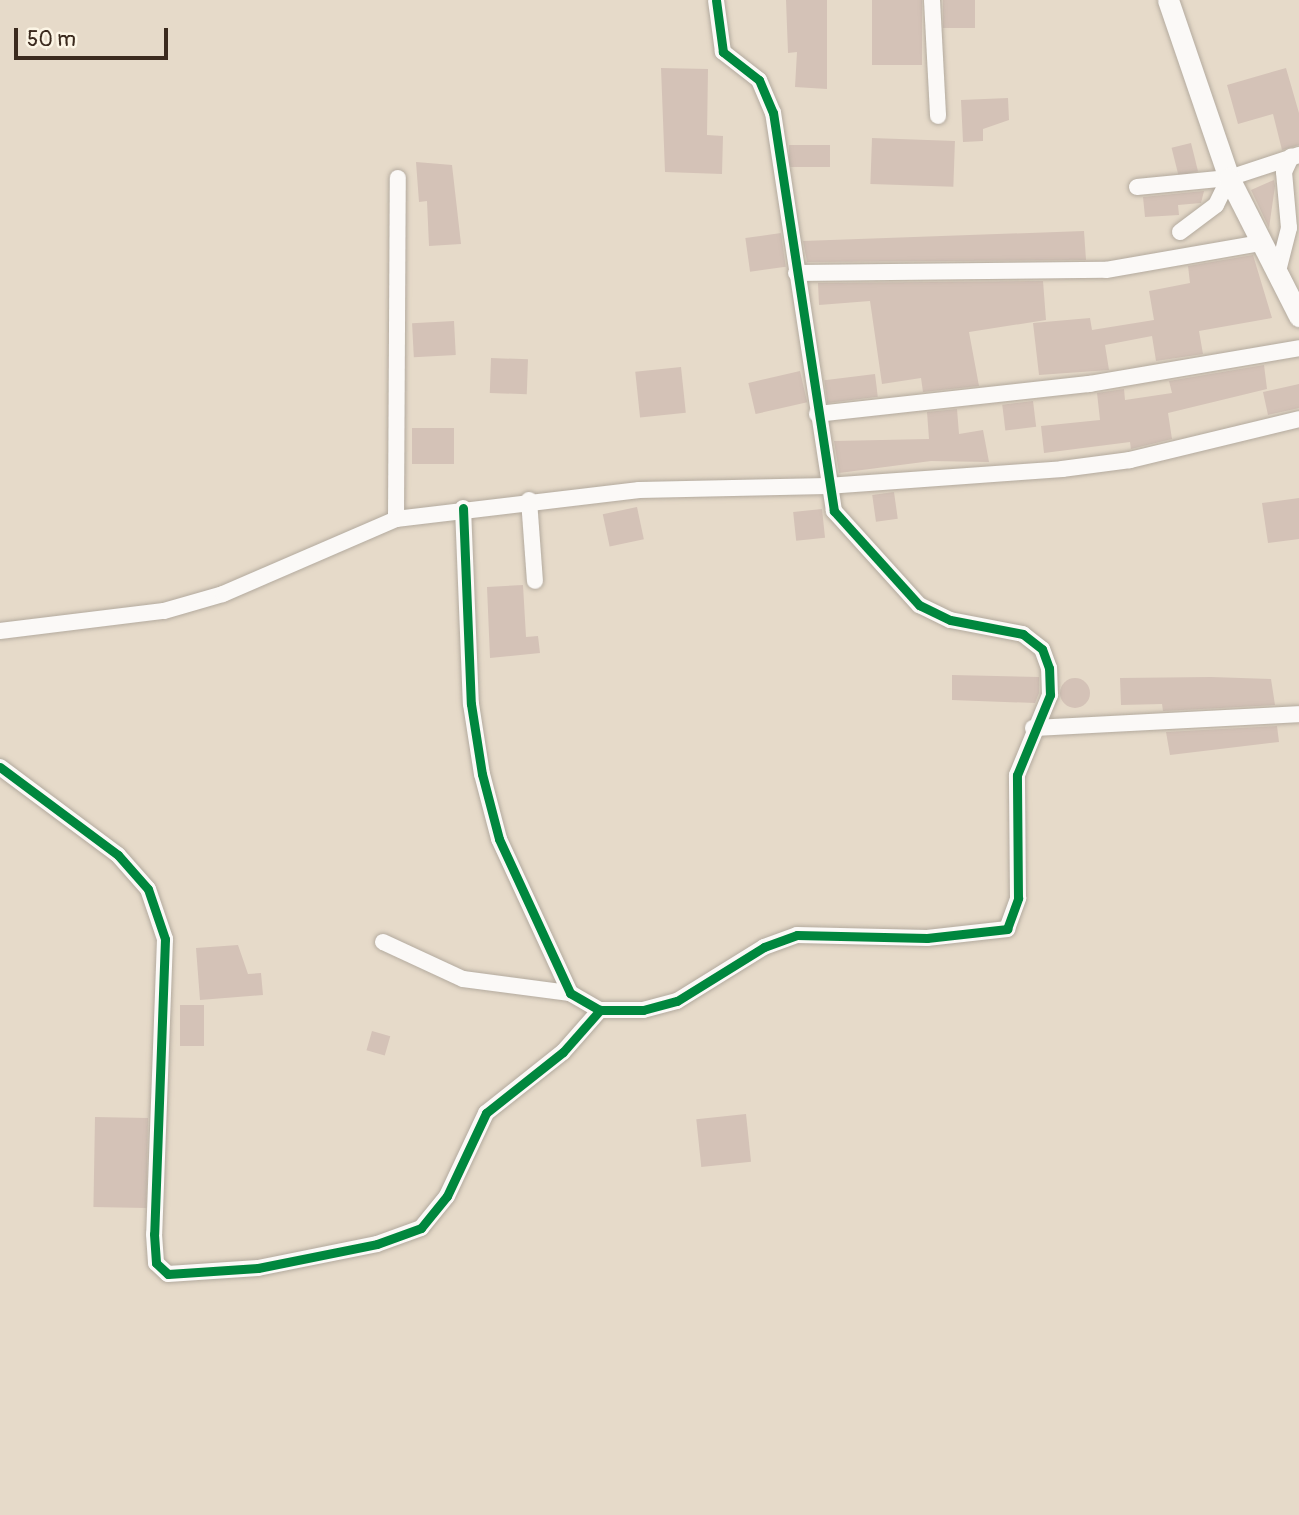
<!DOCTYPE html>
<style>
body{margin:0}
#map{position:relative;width:1299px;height:1515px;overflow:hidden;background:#e6dac9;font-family:Pangolin,sans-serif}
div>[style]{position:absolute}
.building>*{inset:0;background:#d4c2b7;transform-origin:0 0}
.round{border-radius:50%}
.roads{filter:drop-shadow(0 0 2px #b3aa9e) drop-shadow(0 0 2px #b3aa9e)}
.minor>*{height:16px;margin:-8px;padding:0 8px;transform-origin:8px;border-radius:8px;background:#fbf9f7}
.tertiary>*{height:21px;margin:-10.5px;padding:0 10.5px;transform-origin:10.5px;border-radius:10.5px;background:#fbf9f7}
.cycleway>*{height:9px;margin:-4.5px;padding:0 4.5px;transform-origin:4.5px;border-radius:4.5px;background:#00873e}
span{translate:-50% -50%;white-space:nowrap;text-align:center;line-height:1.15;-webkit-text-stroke:6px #fcf5e5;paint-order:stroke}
.scale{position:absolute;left:14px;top:28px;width:154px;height:32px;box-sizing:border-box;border:4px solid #3b2a1e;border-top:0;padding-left:9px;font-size:21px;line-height:24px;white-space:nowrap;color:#3b2a1e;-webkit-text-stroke:5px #fcf5e5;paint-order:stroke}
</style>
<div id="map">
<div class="building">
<div style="clip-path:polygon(786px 0,827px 0,827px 89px,795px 87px,797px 52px,788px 53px)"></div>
<div style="left:872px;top:0;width:50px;height:65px"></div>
<div style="left:943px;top:0;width:32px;height:28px"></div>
<div style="clip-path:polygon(661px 68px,708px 69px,707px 135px,723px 136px,722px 174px,665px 172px)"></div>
<div style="clip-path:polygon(1286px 68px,1299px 113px,1299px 145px,1282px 150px,1273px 114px,1238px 124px,1227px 85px)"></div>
<div style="clip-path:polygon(1008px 98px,1009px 120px,983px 129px,983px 141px,963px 142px,961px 100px)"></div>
<div style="left:872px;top:138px;width:83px;height:46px;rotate:2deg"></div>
<div style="left:1191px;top:143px;width:29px;height:20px;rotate:76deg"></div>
<div style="left:830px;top:145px;width:22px;height:41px;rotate:90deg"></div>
<div style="clip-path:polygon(416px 162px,452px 165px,461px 244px,429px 246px,427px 201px,419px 202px)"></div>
<div style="clip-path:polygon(1274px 180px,1275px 186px,1269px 228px,1251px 190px)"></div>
<div style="clip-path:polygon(1204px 191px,1201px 203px,1178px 205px,1179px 215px,1145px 217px,1143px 197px)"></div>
<div style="clip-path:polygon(1084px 231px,1086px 260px,807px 262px,803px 241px)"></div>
<div style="left:781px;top:233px;width:34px;height:36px;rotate:82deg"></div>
<div style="clip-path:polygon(1253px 255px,1272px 318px,1199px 331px,1203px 354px,1156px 361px,1152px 336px,1105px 345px,1109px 370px,1039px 375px,1033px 323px,1090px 318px,1092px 330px,1154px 320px,1149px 291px,1190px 283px,1188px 266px)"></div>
<div style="clip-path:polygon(1043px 281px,1046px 320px,969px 332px,979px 386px,923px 392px,921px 378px,882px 384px,870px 301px,819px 305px,818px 283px)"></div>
<div style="left:454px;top:321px;width:34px;height:42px;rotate:87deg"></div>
<div style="left:491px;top:358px;width:37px;height:35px;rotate:2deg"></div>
<div style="clip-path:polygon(1264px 365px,1267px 389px,1168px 413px,1172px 439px,1131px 449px,1130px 442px,1044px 453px,1041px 426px,1100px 420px,1097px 393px,1124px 389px,1125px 400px,1172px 393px,1169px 381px)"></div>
<div style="left:681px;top:367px;width:46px;height:46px;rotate:84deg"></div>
<div style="left:800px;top:371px;width:32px;height:53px;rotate:77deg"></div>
<div style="left:875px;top:374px;width:23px;height:51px;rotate:83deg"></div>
<div style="clip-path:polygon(1299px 384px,1299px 408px,1268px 415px,1263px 392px)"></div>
<div style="left:1033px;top:401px;width:26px;height:31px;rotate:83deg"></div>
<div style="clip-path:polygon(957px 409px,959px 434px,983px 430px,989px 462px,931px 461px,839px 473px,834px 441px,929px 439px,927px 412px)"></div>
<div style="left:412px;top:428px;width:42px;height:36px"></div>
<div style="left:894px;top:492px;width:27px;height:22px;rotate:82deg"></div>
<div style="clip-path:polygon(1299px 498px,1299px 539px,1268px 543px,1262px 503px)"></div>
<div style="left:637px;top:507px;width:33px;height:35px;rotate:78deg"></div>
<div style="left:822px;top:509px;width:29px;height:29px;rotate:84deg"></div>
<div style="clip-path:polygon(523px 585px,526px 637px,538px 636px,540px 653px,490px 658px,487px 587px)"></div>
<div style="clip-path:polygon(952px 675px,1039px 677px,1039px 693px,1035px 703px,952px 700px)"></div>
<div style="clip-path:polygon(1211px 677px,1271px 679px,1275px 705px,1163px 711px,1162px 704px,1121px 705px,1120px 678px)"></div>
<div class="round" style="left:1060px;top:678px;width:30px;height:30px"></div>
<div style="clip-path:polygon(1277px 726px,1279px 742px,1170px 755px,1166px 732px)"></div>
<div style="clip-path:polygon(238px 945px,248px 974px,261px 973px,263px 995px,200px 1000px,196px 948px)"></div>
<div style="left:180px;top:1005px;width:24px;height:41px"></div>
<div style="left:372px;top:1031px;width:19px;height:20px;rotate:16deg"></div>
<div style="left:746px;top:1114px;width:48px;height:50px;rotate:84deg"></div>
<div style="left:95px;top:1117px;width:53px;height:90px;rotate:1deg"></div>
</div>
<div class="roads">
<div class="minor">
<div style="left:932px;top:0;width:116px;rotate:87deg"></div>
<div style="left:1137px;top:187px;width:92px;rotate:-5.6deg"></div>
<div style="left:1229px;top:178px;width:74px;rotate:-18.2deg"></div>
<div style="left:1180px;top:232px;width:45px;rotate:-36.9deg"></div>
<div style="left:1216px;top:205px;width:30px;rotate:-64deg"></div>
<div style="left:796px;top:273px;width:310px;rotate:-0.6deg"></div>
<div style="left:1106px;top:270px;width:156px;rotate:-9.9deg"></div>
<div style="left:1277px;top:275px;width:49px;rotate:-75.7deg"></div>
<div style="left:1289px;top:228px;width:56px;rotate:-95.1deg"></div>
<div style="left:1284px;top:172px;width:17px;rotate:-65deg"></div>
<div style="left:817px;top:414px;width:274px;rotate:-6.3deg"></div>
<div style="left:1089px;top:384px;width:213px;rotate:-9.7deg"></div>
<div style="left:529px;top:500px;width:81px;rotate:85.8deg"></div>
<div style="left:463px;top:508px;width:196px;rotate:87.7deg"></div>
<div style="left:471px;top:704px;width:71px;rotate:81.1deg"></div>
<div style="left:482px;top:774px;width:67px;rotate:75.3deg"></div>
<div style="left:499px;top:839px;width:170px;rotate:65.2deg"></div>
<div style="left:570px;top:993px;width:34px;rotate:30deg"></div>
<div style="left:600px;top:1010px;width:43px"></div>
<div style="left:643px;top:1010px;width:35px;rotate:-15deg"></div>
<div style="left:677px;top:1001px;width:102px;rotate:-31.8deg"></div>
<div style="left:764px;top:947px;width:35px;rotate:-20deg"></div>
<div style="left:797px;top:935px;width:130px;rotate:1.3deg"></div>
<div style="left:927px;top:938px;width:81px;rotate:-6.4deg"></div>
<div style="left:1007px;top:929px;width:33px;rotate:-70deg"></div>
<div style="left:1018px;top:898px;width:123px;rotate:-90.5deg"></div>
<div style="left:1017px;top:775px;width:87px;rotate:-67.6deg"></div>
<div style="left:1050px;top:695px;width:27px;rotate:-92deg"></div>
<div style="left:1049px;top:668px;width:20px;rotate:-110deg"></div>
<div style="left:1042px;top:649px;width:24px;rotate:-142deg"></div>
<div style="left:1023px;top:634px;width:74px;rotate:-169.1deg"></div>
<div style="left:950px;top:620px;width:34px;rotate:-154deg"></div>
<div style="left:919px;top:605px;width:127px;rotate:-132.1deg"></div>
<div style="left:834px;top:511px;width:403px;rotate:-98.7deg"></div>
<div style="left:773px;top:113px;width:36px;rotate:-113deg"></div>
<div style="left:759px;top:80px;width:46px;rotate:-142.1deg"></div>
<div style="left:723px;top:52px;width:52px;rotate:-97.7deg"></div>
<div style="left:396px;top:519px;width:341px;rotate:-89.7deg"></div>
<div style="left:0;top:631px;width:165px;rotate:-7deg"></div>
<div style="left:164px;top:611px;width:61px;rotate:-16.1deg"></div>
<div style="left:223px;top:594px;width:189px;rotate:-23.4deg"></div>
<div style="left:396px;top:519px;width:245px;rotate:-6.8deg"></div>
<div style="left:639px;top:490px;width:188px;rotate:-1.2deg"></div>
<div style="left:827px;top:486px;width:236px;rotate:-4.1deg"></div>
<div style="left:1062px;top:469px;width:69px;rotate:-7.5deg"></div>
<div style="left:1130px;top:460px;width:174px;rotate:-13.6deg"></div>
<div style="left:1033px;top:728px;width:266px;rotate:-3deg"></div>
<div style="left:0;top:767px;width:147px;rotate:36.7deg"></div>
<div style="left:118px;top:855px;width:45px;rotate:48.6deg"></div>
<div style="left:148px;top:889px;width:53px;rotate:71.2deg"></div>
<div style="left:165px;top:939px;width:295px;rotate:92.1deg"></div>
<div style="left:154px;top:1234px;width:29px;rotate:86deg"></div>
<div style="left:156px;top:1263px;width:16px;rotate:43deg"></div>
<div style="left:168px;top:1274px;width:90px;rotate:-3.8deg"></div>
<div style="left:258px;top:1268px;width:121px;rotate:-11.4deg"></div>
<div style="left:377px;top:1244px;width:47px;rotate:-20deg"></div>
<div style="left:421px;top:1228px;width:41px;rotate:-50.9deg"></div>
<div style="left:447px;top:1196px;width:92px;rotate:-64.8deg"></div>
<div style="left:486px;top:1113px;width:98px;rotate:-38.4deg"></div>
<div style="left:563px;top:1052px;width:56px;rotate:-48.6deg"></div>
<div style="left:383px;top:942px;width:88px;rotate:24.8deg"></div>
<div style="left:463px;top:979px;width:108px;rotate:7.5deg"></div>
</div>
<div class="tertiary">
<div style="left:1168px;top:0;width:188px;rotate:71.1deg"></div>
<div style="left:1229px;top:178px;width:155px;rotate:63.1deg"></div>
</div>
</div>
<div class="cycleway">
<div style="left:463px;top:508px;width:196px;rotate:87.7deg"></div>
<div style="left:471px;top:704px;width:71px;rotate:81.1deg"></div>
<div style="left:482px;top:774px;width:67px;rotate:75.3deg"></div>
<div style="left:499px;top:839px;width:170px;rotate:65.2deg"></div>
<div style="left:570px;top:993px;width:34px;rotate:30deg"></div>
<div style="left:600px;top:1010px;width:43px"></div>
<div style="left:643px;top:1010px;width:35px;rotate:-15deg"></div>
<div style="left:677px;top:1001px;width:102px;rotate:-31.8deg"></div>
<div style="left:764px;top:947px;width:35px;rotate:-20deg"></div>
<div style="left:797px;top:935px;width:130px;rotate:1.3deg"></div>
<div style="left:927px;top:938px;width:81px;rotate:-6.4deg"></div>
<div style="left:1007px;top:929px;width:33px;rotate:-70deg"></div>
<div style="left:1018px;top:898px;width:123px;rotate:-90.5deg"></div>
<div style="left:1017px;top:775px;width:87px;rotate:-67.6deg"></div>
<div style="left:1050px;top:695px;width:27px;rotate:-92deg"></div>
<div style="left:1049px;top:668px;width:20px;rotate:-110deg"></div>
<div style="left:1042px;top:649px;width:24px;rotate:-142deg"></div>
<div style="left:1023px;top:634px;width:74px;rotate:-169.1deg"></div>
<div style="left:950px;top:620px;width:34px;rotate:-154deg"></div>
<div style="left:919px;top:605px;width:127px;rotate:-132.1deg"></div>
<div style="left:834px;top:511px;width:403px;rotate:-98.7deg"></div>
<div style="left:773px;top:113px;width:36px;rotate:-113deg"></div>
<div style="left:759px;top:80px;width:46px;rotate:-142.1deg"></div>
<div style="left:723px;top:52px;width:52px;rotate:-97.7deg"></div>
<div style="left:0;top:767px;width:147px;rotate:36.7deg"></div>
<div style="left:118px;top:855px;width:45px;rotate:48.6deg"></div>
<div style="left:148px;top:889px;width:53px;rotate:71.2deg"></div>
<div style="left:165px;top:939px;width:295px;rotate:92.1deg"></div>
<div style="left:154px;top:1234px;width:29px;rotate:86deg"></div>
<div style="left:156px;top:1263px;width:16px;rotate:43deg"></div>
<div style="left:168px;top:1274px;width:90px;rotate:-3.8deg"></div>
<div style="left:258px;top:1268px;width:121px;rotate:-11.4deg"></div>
<div style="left:377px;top:1244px;width:47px;rotate:-20deg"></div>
<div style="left:421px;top:1228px;width:41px;rotate:-50.9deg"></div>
<div style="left:447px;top:1196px;width:92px;rotate:-64.8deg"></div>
<div style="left:486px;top:1113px;width:98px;rotate:-38.4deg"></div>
<div style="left:563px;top:1052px;width:56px;rotate:-48.6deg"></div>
</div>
<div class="scale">50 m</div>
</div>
